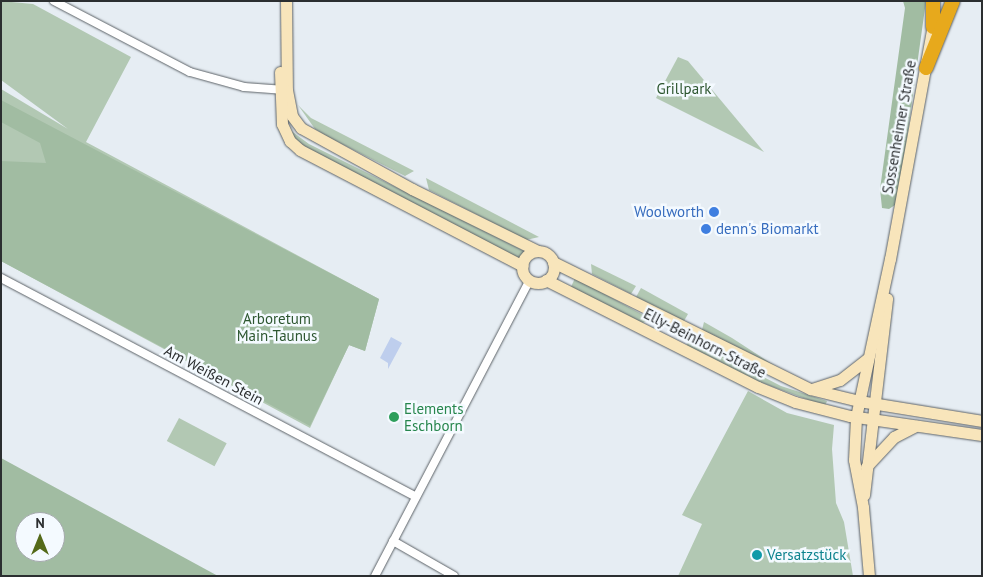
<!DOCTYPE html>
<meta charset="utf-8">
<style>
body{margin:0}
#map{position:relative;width:983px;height:577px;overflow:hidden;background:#e6edf3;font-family:"PT Sans",sans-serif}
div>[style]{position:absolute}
.green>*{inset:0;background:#b2c8b3;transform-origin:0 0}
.forest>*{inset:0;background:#a1bca2}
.water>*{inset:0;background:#beceed}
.roads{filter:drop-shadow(0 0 1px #5c6267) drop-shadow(0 0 1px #5c6267)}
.street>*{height:8px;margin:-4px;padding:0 4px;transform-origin:4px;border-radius:4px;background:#fff}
.secondary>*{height:11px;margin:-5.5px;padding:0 5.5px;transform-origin:5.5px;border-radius:5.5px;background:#f8e5bb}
.secondary>.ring{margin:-5.5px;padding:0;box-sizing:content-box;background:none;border:11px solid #f8e5bb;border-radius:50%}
.highway>*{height:14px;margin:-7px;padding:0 7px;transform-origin:7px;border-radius:7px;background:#e7a91c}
.dots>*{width:14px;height:14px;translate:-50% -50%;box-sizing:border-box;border:2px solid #f4faff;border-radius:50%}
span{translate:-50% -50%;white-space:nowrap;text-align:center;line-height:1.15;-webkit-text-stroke:5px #f4faff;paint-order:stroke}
.park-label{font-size:15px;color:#2d5630}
.street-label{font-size:15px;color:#2b2e30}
.shop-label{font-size:15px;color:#366cbe}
.right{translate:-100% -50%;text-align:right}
.left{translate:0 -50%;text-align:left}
.leisure-label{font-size:15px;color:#27864d}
.culture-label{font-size:15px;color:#0d838f}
.frame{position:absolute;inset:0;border:2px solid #2b2e30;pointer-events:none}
.north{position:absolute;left:15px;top:512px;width:50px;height:50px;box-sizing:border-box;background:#f4faff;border:1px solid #a4a8ac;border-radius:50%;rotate:0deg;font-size:14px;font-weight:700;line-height:20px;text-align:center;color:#2b2e30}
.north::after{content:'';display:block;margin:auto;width:18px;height:22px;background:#546a1a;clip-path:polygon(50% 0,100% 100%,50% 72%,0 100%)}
</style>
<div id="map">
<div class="green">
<div style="clip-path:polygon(1px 1px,33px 4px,131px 57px,86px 142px,379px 299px,365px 351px,349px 345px,310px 428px,1px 261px,1px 89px,68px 129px,1px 80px)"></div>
<div style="clip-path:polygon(678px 57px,688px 61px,764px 152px,656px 98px)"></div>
<div style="clip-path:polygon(298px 105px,311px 118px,414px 171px,405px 176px,326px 136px,315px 129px)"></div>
<div style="clip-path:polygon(286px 127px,309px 144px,524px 251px,519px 260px,302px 147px,292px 139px)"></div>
<div style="clip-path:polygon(426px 178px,539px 237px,526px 240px,429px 190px)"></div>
<div style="clip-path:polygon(591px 264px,636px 286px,631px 294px,592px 274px)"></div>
<div style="clip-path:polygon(575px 278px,647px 317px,649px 320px,640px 324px,571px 287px)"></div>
<div style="clip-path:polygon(641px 288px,688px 314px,684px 321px,636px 297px)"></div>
<div style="clip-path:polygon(704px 322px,732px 338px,775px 366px,702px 330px)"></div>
<div style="clip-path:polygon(690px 339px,781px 386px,827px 401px,825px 406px,757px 381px,686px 346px)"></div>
<div style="clip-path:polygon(748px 391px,787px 413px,834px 425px,832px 449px,836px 503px,844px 522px,853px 576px,678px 576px,702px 524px,682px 515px)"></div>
<div style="left:179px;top:418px;width:54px;height:26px;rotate:28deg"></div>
</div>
<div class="forest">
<div style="clip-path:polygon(903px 1px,926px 1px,904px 159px,895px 205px,889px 209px,882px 208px,880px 189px,905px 8px)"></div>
<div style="clip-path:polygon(1px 100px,379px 299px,365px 351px,349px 345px,310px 426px,1px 261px,1px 161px,46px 163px,40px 143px,1px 122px)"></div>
<div style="clip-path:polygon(evenodd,1px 458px,218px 576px,1px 576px,1px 458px,25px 522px,55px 522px,55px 552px,25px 552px,25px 522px)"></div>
</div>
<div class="water">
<div style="clip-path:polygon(391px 337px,402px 343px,388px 369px,388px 363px,380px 358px)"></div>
</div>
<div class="roads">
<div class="street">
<div style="left:54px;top:1px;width:153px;rotate:27.6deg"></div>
<div style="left:190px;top:72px;width:56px;rotate:15.5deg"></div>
<div style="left:244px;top:87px;width:41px;rotate:4.2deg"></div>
<div style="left:1px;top:278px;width:468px;rotate:27.8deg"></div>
<div style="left:393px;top:541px;width:70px;rotate:29.8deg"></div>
<div style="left:375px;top:576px;width:334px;rotate:-62.4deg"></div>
</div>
<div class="secondary">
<div style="left:286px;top:1px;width:89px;rotate:89.4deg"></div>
<div style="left:287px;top:90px;width:26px;rotate:79deg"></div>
<div style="left:292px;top:116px;width:15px;rotate:53deg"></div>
<div style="left:301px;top:128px;width:127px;rotate:28.8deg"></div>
<div style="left:412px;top:189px;width:140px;rotate:26.2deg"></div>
<div style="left:280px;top:72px;width:52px;rotate:87.8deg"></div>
<div style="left:282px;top:124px;width:19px;rotate:65deg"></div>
<div style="left:290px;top:141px;width:13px;rotate:42deg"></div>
<div style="left:300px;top:150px;width:251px;rotate:27.5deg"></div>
<div class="ring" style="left:522px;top:251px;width:21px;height:21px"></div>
<div style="left:553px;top:262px;width:287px;rotate:26.3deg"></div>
<div style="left:810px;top:389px;width:50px;rotate:13.8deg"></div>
<div style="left:859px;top:401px;width:125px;rotate:9.2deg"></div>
<div style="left:546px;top:280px;width:237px;rotate:26.8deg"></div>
<div style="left:758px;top:387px;width:40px;rotate:22deg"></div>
<div style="left:795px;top:402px;width:57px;rotate:14.3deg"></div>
<div style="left:850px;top:416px;width:133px;rotate:8.2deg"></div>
<div style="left:812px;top:389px;width:29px;rotate:-18deg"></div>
<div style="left:840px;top:380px;width:34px;rotate:-38deg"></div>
<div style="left:866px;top:467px;width:41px;rotate:-47deg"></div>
<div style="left:894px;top:437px;width:25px;rotate:-27deg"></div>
<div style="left:864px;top:495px;width:198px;rotate:-83.3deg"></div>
<div style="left:869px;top:576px;width:69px;rotate:-95deg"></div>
<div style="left:863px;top:507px;width:48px;rotate:-100.8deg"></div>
<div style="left:854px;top:460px;width:43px;rotate:-87.3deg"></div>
<div style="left:856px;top:417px;width:162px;rotate:-77.9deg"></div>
<div style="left:890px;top:259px;width:244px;rotate:-79.6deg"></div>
</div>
<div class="highway">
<div style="left:933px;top:27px;width:26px;rotate:-90deg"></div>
<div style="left:926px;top:68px;width:72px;rotate:-68.1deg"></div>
</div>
</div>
<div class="dots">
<div style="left:714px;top:212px;background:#3f7fe0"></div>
<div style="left:706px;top:229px;background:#3f7fe0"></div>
<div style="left:394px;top:417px;background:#2e9e5b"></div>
<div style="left:757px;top:555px;background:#0f9aa8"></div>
</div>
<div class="park-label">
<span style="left:684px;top:89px">Grillpark</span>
<span style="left:277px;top:327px">Arboretum<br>Main-Taunus</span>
</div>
<div class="street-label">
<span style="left:899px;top:127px;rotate:-80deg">Sossenheimer Straße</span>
<span style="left:705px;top:343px;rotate:27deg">Elly-Beinhorn-Straße</span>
<span style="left:214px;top:375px;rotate:28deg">Am Weißen Stein</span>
</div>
<div class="shop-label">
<span class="right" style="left:704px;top:212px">Woolworth</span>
<span class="left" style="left:716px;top:229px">denn's Biomarkt</span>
</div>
<div class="leisure-label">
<span class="left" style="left:404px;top:417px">Elements<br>Eschborn</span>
</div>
<div class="culture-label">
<span class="left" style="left:767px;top:555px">Versatzstück</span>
</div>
<div class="frame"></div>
<div class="north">N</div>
</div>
